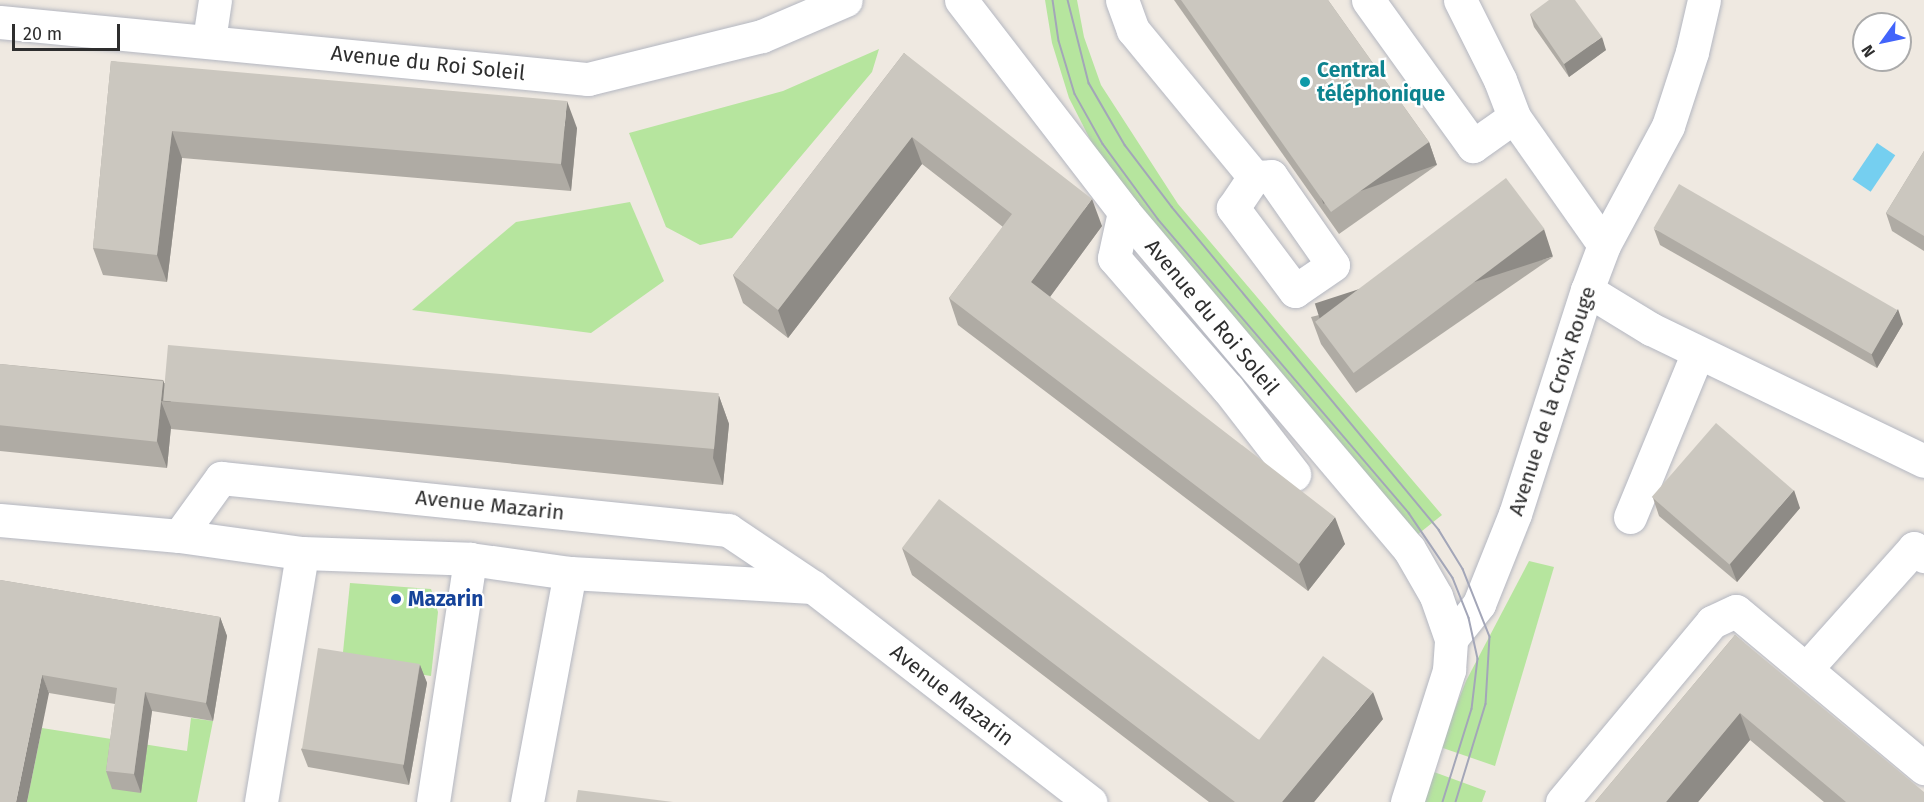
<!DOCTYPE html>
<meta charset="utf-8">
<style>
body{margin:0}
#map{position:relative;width:1924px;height:802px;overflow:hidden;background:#efe9e1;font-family:"Fira Sans",sans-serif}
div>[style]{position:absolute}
.green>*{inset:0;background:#b6e59e}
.water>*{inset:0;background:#75cff0;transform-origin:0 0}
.roads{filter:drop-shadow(0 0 2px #b4b7c1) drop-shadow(0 0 2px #b4b7c1)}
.minor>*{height:33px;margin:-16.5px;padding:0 16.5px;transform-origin:16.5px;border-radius:16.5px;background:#fff}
.tram>*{height:1.5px;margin:-0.75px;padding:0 0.75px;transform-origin:0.75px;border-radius:0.75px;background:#a3a6b8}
.wall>*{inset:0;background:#afaba4}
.shaded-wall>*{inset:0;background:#8e8b86;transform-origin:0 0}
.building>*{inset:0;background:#cbc7bf;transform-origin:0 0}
.dots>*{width:16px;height:16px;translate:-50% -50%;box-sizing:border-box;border:3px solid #fff;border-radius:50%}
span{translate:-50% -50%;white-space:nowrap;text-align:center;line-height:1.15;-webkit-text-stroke:4.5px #fff;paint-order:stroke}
.street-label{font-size:21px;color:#2e2e2e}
.culture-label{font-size:21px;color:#0d838f;font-weight:700}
.left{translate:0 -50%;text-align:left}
.transit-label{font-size:21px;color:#164399;font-weight:700}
.north{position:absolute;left:1852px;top:12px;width:60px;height:60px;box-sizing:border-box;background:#fff;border:2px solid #ababab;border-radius:50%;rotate:237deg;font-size:16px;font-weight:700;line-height:24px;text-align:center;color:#2e2e2e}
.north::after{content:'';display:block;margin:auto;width:21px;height:27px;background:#4264fb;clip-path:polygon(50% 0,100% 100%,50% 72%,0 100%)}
.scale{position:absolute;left:12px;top:24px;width:108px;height:27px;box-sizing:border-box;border:3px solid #2e2e2e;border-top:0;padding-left:8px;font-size:18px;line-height:21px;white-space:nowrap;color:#2e2e2e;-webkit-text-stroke:4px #fff;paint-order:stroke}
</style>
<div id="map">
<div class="green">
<div style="clip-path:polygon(1045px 0,1077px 0,1084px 37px,1101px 85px,1178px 204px,1442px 515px,1412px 539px,1134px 204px,1096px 151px,1069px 98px,1052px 43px)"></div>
<div style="clip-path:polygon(879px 49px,872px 72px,732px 238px,700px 245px,666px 227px,629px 133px,783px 91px)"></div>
<div style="clip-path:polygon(630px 202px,664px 281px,591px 333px,412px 310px,516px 222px)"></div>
<div style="clip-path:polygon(1529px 561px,1554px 567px,1495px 766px,1440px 747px,1466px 681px)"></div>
<div style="clip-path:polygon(350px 583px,431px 589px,438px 612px,431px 676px,342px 662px)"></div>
<div style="clip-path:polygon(191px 718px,213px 721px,197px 802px,27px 802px,42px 728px,187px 751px)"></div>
<div style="clip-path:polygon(1434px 772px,1486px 791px,1482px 802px,1423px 802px)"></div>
</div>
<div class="water">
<div style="left:1877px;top:143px;width:22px;height:44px;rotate:34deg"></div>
</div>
<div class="roads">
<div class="minor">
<div style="left:961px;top:0;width:267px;rotate:52.4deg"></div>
<div style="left:1124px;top:212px;width:441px;rotate:49.8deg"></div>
<div style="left:1409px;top:549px;width:54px;rotate:60.1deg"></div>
<div style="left:1436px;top:596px;width:46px;rotate:70.8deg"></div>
<div style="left:1122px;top:0;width:32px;rotate:70deg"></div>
<div style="left:1133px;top:30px;width:190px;rotate:50.5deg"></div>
<div style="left:1368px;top:0;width:180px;rotate:54.3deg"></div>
<div style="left:1473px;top:146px;width:50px;rotate:-35.3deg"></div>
<div style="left:1460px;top:0;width:89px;rotate:63.4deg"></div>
<div style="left:1500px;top:80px;width:40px;rotate:69deg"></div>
<div style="left:1514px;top:117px;width:156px;rotate:54.9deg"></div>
<div style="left:0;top:22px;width:591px;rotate:5.54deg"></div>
<div style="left:588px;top:79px;width:179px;rotate:-13.9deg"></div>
<div style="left:762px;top:36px;width:91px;rotate:-23.2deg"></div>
<div style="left:209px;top:40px;width:40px;rotate:-81.5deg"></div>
<div style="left:1271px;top:176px;width:108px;rotate:55.1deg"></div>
<div style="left:1333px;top:265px;width:46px;rotate:145.6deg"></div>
<div style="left:1295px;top:291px;width:104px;rotate:-126.8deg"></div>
<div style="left:1233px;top:208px;width:37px;rotate:-56deg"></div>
<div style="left:1254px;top:177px;width:17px;rotate:-3deg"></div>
<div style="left:1124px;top:212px;width:47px;rotate:102.3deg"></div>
<div style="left:1114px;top:258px;width:174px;rotate:49deg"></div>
<div style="left:1228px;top:389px;width:108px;rotate:52.2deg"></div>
<div style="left:1587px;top:290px;width:75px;rotate:31.4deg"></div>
<div style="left:1651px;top:329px;width:303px;rotate:25.8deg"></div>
<div style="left:1630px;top:517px;width:178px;rotate:-67.6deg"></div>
<div style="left:0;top:520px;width:180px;rotate:5.1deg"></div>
<div style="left:179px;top:536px;width:72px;rotate:-54.1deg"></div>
<div style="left:221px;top:478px;width:510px;rotate:5.86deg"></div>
<div style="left:728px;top:530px;width:102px;rotate:33.8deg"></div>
<div style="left:813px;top:587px;width:351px;rotate:37.8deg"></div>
<div style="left:179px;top:536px;width:124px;rotate:7.9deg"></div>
<div style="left:302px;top:553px;width:168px;rotate:2deg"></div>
<div style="left:470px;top:559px;width:101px;rotate:8deg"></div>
<div style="left:570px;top:573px;width:243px;rotate:3.3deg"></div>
<div style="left:1806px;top:669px;width:162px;rotate:-48.2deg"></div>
<div style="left:1914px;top:548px;width:13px;rotate:39deg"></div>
<div style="left:261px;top:802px;width:252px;rotate:-80.6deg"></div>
<div style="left:433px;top:802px;width:246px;rotate:-81.3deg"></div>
<div style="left:527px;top:802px;width:233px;rotate:-79.4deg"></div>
<div style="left:1407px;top:802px;width:139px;rotate:-72.3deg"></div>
<div style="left:1449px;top:670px;width:31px;rotate:-86deg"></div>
<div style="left:1451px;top:639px;width:45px;rotate:-51.3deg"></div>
<div style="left:1479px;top:604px;width:97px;rotate:-68.2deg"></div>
<div style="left:1515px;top:514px;width:235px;rotate:-72.2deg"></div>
<div style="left:1587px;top:290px;width:48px;rotate:-69.3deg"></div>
<div style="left:1604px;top:245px;width:135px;rotate:-61.7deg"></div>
<div style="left:1668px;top:126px;width:78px;rotate:-72deg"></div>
<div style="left:1692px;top:52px;width:53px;rotate:-77deg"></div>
<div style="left:1562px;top:802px;width:234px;rotate:-50.2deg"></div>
<div style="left:1712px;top:622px;width:26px;rotate:-25deg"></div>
<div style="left:1736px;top:611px;width:245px;rotate:39.9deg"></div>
</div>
</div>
<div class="tram">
<div style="left:1053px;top:0;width:41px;rotate:81.7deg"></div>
<div style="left:1059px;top:41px;width:55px;rotate:73.2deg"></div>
<div style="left:1075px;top:94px;width:57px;rotate:60.8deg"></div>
<div style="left:1103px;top:144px;width:93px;rotate:53.7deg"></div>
<div style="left:1158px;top:219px;width:387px;rotate:49.5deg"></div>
<div style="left:1409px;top:513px;width:78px;rotate:55.9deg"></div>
<div style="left:1453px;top:578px;width:43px;rotate:68.2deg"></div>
<div style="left:1469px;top:618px;width:42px;rotate:77.6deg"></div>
<div style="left:1478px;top:659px;width:50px;rotate:96.8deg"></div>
<div style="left:1472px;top:709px;width:97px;rotate:107.3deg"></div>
<div style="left:1068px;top:0;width:86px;rotate:75.8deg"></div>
<div style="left:1089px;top:83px;width:72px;rotate:59.9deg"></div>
<div style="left:1125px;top:145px;width:78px;rotate:52.8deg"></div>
<div style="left:1172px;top:207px;width:419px;rotate:50.4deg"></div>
<div style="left:1439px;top:530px;width:46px;rotate:58.4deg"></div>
<div style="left:1463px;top:569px;width:73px;rotate:68.3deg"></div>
<div style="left:1490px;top:637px;width:67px;rotate:93.4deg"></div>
<div style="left:1486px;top:704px;width:102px;rotate:107deg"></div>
</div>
<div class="wall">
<div style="clip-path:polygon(1174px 0,1328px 0,1429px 142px,1437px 165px,1339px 234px)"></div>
<div style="clip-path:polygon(1530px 14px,1606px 50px,1569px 77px,1534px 27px)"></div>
<div style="clip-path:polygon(904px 53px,1102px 226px,1050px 297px,1345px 544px,1308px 591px,958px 325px,949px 298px,1003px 227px,922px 164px,788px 338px,743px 303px,733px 275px)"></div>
<div style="clip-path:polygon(111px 61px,577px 128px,571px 191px,182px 158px,167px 282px,103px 275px,93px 248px)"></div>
<div style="clip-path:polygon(1924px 151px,1924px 251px,1892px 231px,1886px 213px)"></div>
<div style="clip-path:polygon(1654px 229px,1903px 324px,1877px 368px,1660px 245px)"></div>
<div style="clip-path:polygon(1553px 257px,1356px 393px,1321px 344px,1311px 317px)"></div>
<div style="clip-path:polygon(0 364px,163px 380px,164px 383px,719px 396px,729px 424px,723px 485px,171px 429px,171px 427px,167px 468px,0 451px)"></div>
<div style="clip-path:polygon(1653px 498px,1800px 508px,1737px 582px,1659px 516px)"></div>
<div style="clip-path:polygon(902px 548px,1259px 740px,1383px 719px,1314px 802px,1209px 802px,912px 575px)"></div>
<div style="clip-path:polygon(0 580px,220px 617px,227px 636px,213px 721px,152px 711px,141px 793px,112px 789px,106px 771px,115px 704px,49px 693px)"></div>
<div style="clip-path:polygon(1735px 635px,1924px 802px,1824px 802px,1750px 740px,1698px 802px,1595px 802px)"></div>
<div style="clip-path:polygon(420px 665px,427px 683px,409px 785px,308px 767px,301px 749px)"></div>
</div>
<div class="shaded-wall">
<div style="clip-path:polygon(1602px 37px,1606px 50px,1569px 77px,1564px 64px)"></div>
<div style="clip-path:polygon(567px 101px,577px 128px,571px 191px,561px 164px)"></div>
<div style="clip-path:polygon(172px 131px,182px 158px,167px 282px,157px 255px)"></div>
<div style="clip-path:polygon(912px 137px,922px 164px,788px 338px,778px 310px)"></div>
<div style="left:1429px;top:142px;width:24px;height:120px;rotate:71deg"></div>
<div style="clip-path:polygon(1092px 199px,1102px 226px,1041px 309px,1031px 282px)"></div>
<div style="left:1544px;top:229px;width:29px;height:241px;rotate:72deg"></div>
<div style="clip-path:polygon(1898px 309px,1903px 324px,1877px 368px,1871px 353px)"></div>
<div style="clip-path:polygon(163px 380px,171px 402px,161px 401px,171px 427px,167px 468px,157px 441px)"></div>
<div style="clip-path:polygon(719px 396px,729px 424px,723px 485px,713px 458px)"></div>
<div style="clip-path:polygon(1794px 490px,1800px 508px,1737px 582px,1730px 564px)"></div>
<div style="clip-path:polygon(1335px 517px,1345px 544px,1308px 591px,1299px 564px)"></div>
<div style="clip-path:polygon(220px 617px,227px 636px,213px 721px,206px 703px)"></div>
<div style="clip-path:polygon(420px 665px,427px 683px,409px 785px,403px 767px)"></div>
<div style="clip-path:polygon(42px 675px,49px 693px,27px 802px,16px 802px)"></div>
<div style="clip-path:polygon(145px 692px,152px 711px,141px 793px,134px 774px)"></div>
<div style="clip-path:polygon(1373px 692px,1383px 719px,1314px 802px,1282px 802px)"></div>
<div style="clip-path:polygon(1740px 713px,1750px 740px,1698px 802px,1666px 802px)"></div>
</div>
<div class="building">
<div style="clip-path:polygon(1181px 0,1328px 0,1429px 142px,1331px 212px)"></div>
<div style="clip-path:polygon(1549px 0,1575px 0,1602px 37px,1564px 64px,1530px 14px)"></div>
<div style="clip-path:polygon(904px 53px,1092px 199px,1031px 282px,1335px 517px,1299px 564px,949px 298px,1012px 214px,912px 137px,778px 310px,733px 275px)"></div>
<div style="clip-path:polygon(111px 61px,567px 101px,561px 164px,172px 131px,157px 255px,93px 248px)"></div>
<div style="clip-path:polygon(1924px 151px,1924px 236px,1886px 213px)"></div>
<div style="left:1506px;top:178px;width:64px;height:239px;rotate:53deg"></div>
<div style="left:1679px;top:184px;width:252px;height:51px;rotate:30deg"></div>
<div style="left:168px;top:345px;width:553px;height:56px;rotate:5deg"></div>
<div style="left:0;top:364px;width:164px;height:61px;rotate:6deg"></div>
<div style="left:1716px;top:423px;width:103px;height:98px;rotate:41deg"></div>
<div style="clip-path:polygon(939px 499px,1259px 740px,1323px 656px,1373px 692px,1282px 802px,1235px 802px,902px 548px)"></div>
<div style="clip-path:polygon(0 580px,220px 617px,206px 703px,145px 692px,134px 774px,106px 771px,117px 688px,42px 675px,16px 802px,0 802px)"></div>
<div style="clip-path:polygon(1735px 635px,1924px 792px,1924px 802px,1846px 802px,1740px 713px,1666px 802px,1595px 802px)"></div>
<div style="left:318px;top:648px;width:103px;height:102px;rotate:9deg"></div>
<div style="clip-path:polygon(578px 790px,673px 802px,576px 802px)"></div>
</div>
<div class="dots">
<div style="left:1305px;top:82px;background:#0f9aa8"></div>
<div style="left:396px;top:599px;background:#1a4fb4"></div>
</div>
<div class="street-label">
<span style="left:428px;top:63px;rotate:6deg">Avenue du Roi Soleil</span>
<span style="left:1212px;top:317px;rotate:50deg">Avenue du Roi Soleil</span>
<span style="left:1552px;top:401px;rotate:-72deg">Avenue de la Croix Rouge</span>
<span style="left:490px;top:505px;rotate:6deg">Avenue Mazarin</span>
<span style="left:952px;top:695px;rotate:38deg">Avenue Mazarin</span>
</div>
<div class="culture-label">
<span class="left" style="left:1317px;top:82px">Central<br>téléphonique</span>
</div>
<div class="transit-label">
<span class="left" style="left:408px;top:599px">Mazarin</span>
</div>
<div class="north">N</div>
<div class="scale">20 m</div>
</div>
